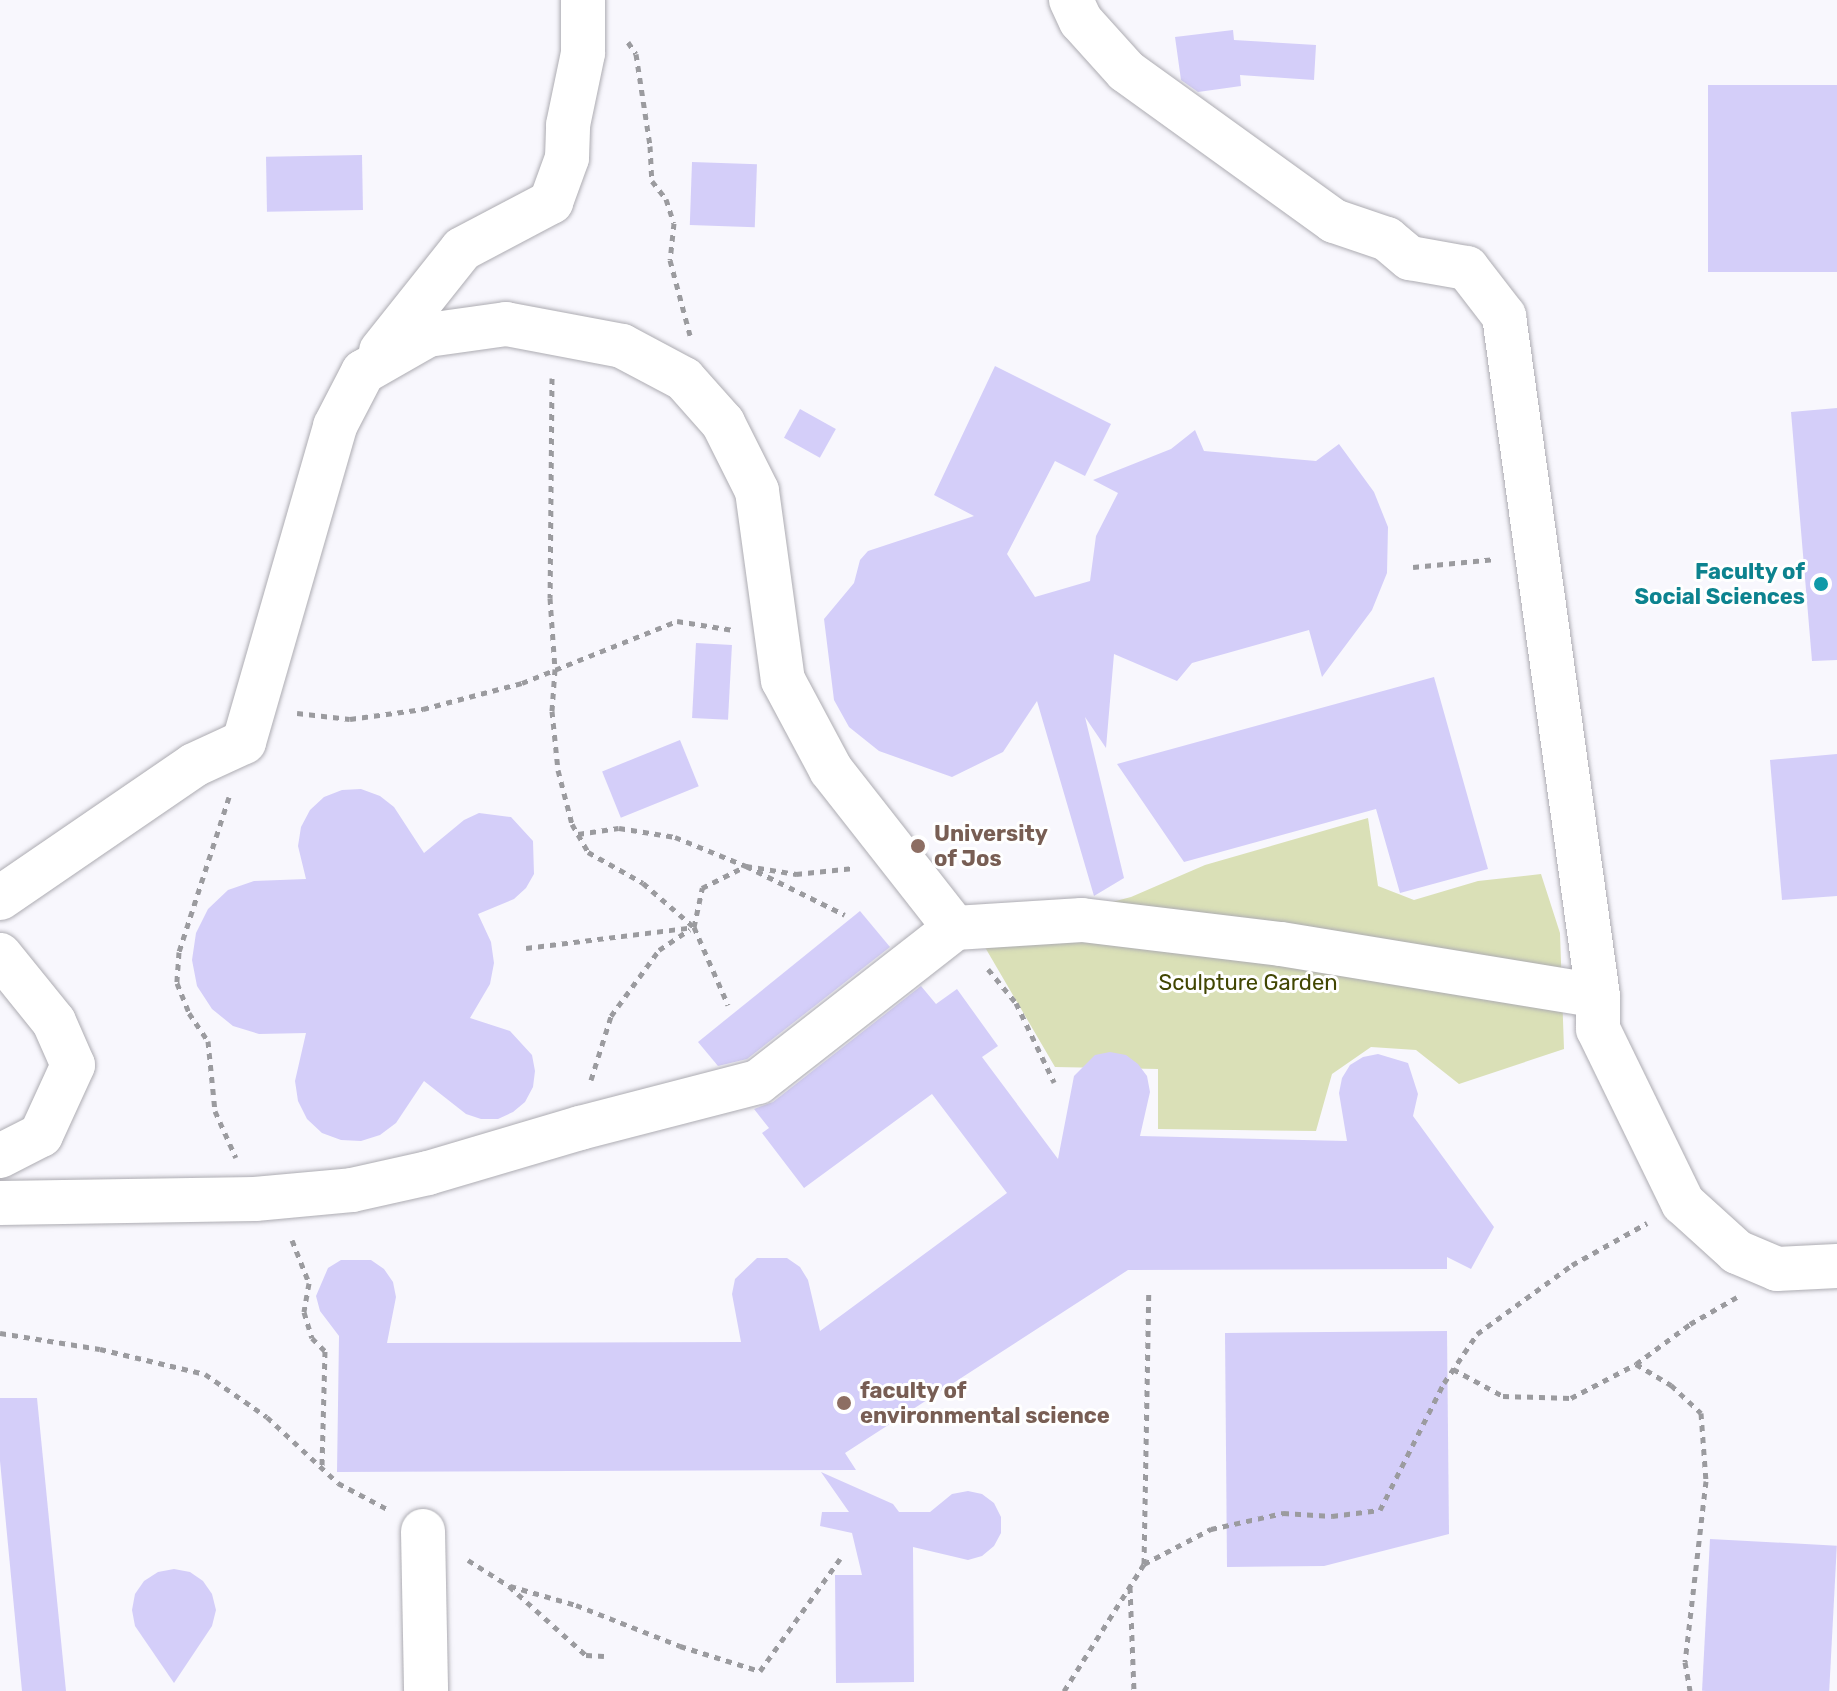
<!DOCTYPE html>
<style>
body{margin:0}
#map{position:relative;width:1837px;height:1691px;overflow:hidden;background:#f8f7fd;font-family:Rubik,sans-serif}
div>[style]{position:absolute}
.green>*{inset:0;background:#dae0b7}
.building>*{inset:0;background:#d4cef9;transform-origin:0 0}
.path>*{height:5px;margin-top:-2.5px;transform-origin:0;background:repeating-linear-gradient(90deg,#9b9b9f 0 6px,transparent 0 12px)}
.roads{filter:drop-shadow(0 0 2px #adacb2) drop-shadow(0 0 2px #adacb2)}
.minor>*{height:44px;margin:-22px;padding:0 22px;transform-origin:22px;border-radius:22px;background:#fff}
.dots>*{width:22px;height:22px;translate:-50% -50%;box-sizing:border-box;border:4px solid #fff;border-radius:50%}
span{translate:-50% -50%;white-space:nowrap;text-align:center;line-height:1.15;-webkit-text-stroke:6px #fff;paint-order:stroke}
.culture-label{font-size:22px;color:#0d838f;font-weight:700}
.right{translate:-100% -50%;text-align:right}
.education-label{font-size:22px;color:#785e54;font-weight:700}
.left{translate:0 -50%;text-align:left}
.park-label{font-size:22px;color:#414602}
</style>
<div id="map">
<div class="green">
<div style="clip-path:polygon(1368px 818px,1378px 886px,1414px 900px,1478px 881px,1541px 874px,1560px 933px,1564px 1049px,1459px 1084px,1416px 1050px,1371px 1047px,1332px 1074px,1316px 1131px,1158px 1129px,1158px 1069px,1055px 1067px,979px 937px,1131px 897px,1205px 865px)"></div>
</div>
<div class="building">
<div style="clip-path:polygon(1233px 30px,1234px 40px,1316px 45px,1314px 80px,1240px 75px,1241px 86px,1198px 92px,1181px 80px,1175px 37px)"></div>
<div style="left:1837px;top:85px;width:187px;height:129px;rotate:90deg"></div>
<div style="left:362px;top:155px;width:55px;height:96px;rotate:89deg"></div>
<div style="left:692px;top:162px;width:65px;height:63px;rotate:2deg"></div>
<div style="clip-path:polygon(995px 366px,1111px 424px,1085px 476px,1055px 461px,1007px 554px,1035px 597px,1090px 581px,1096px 536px,1118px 493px,1093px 480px,1171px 449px,1195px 430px,1204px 451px,1316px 461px,1339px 444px,1374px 492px,1388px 527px,1387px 573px,1372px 610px,1322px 677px,1309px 630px,1192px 663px,1177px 681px,1114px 654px,1106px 748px,1085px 717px,1124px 878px,1094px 896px,1037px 701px,1003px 752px,952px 777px,879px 751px,849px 727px,834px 700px,824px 619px,854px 583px,860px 560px,868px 551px,974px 516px,934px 495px)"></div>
<div style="clip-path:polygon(1837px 408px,1837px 660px,1812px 661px,1791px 412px)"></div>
<div style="left:800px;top:409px;width:41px;height:33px;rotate:29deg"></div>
<div style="left:696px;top:643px;width:36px;height:75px;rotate:3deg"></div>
<div style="clip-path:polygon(1434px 677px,1488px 869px,1400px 893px,1376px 809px,1184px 862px,1117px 764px)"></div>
<div style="left:680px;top:740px;width:50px;height:84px;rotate:68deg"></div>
<div style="clip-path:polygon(1837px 754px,1837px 896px,1782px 900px,1770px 760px)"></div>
<div style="clip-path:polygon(361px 789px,380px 796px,394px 807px,424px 853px,464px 820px,479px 813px,511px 817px,533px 841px,534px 874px,526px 888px,514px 899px,478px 914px,491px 942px,494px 963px,490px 984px,470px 1018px,510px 1031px,532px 1055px,535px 1071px,533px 1087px,525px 1102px,513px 1112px,498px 1119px,481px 1119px,466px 1114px,424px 1081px,396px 1123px,380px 1135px,361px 1141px,341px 1140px,322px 1133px,307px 1119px,298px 1101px,295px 1081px,306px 1033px,259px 1034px,233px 1026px,212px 1009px,197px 986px,192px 960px,196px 933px,208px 909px,228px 890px,254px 881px,306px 879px,298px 846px,301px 827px,310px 810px,324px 797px,342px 790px)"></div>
<div style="clip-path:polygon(860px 911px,890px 947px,747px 1059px,718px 1066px,698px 1042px)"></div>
<div style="clip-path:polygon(921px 986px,936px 1004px,957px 989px,998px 1046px,982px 1057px,1058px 1159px,1074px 1076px,1095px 1055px,1110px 1052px,1126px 1055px,1138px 1064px,1147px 1076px,1150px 1092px,1140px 1136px,1347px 1141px,1339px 1093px,1342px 1078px,1350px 1065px,1363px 1057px,1378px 1054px,1408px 1063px,1418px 1094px,1413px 1116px,1494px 1227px,1471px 1269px,1447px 1257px,1447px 1269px,1128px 1270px,845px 1453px,856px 1470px,337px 1472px,339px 1336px,320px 1311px,316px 1296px,328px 1268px,341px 1260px,371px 1260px,384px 1269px,393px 1282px,396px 1297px,387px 1343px,741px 1342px,732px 1294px,735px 1279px,757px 1258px,787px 1258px,800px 1267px,808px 1280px,820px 1331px,1007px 1193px,932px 1094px,804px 1188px,762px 1133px,769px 1128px,754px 1109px,773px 1102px)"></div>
<div style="clip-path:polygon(1447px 1331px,1449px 1534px,1324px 1566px,1227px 1567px,1225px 1333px)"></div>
<div style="clip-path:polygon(0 1398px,37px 1398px,66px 1691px,22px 1691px,0 1461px)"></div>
<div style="clip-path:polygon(821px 1472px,893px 1504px,899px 1512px,930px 1512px,952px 1494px,968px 1491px,982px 1494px,994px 1503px,1001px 1517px,1001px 1533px,994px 1546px,982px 1556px,968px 1560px,913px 1547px,914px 1682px,836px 1683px,835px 1575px,862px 1575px,852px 1533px,820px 1526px,822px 1512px,849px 1512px)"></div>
<div style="left:1710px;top:1539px;width:127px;height:152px;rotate:3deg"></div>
<div style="clip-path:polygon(174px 1569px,190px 1572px,203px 1581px,212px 1594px,216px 1610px,212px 1626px,174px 1683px,135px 1626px,132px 1610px,135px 1594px,144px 1581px,158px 1572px)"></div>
</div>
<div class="path">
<div style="left:628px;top:42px;width:14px;rotate:56deg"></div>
<div style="left:636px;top:54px;width:93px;rotate:81.3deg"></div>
<div style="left:650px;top:146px;width:35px;rotate:87deg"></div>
<div style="left:652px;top:181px;width:23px;rotate:52deg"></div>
<div style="left:666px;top:199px;width:25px;rotate:72deg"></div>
<div style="left:674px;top:223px;width:37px;rotate:96deg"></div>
<div style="left:670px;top:260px;width:78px;rotate:75.1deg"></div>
<div style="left:552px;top:378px;width:220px;rotate:90.5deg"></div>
<div style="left:550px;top:598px;width:71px;rotate:86deg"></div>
<div style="left:555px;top:669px;width:42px;rotate:94.1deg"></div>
<div style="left:552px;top:711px;width:59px;rotate:84.2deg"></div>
<div style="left:558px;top:770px;width:56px;rotate:75.5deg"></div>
<div style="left:572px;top:824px;width:32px;rotate:60deg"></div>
<div style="left:588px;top:852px;width:63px;rotate:29.4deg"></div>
<div style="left:643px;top:883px;width:67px;rotate:40.8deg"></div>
<div style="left:694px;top:927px;width:85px;rotate:66.4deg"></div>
<div style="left:1413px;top:567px;width:83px;rotate:-5.5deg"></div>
<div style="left:297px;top:713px;width:53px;rotate:6.5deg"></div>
<div style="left:350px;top:719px;width:74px;rotate:-7.8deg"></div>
<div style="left:423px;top:709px;width:102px;rotate:-14.7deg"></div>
<div style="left:522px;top:683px;width:167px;rotate:-21.8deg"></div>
<div style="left:677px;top:621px;width:57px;rotate:9.1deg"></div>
<div style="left:229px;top:797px;width:163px;rotate:107.9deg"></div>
<div style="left:179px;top:952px;width:31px;rotate:94deg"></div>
<div style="left:177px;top:983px;width:32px;rotate:68deg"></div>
<div style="left:189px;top:1013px;width:34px;rotate:56deg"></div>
<div style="left:208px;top:1041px;width:70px;rotate:84.3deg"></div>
<div style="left:215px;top:1111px;width:51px;rotate:65.9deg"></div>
<div style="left:578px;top:834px;width:41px;rotate:-8.3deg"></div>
<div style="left:619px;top:828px;width:57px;rotate:9.1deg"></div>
<div style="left:675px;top:837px;width:77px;rotate:22.2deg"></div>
<div style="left:746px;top:866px;width:110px;rotate:26.3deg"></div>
<div style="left:526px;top:948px;width:169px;rotate:-7.1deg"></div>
<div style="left:694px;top:927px;width:40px;rotate:-78deg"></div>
<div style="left:702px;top:888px;width:49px;rotate:-26.6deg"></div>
<div style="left:746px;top:866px;width:51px;rotate:9.1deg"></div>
<div style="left:796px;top:874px;width:58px;rotate:-5.9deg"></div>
<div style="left:988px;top:969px;width:44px;rotate:50.5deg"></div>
<div style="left:1016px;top:1003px;width:88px;rotate:64.3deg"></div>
<div style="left:591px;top:1080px;width:67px;rotate:-72.6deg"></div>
<div style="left:611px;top:1016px;width:82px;rotate:-54deg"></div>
<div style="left:659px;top:950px;width:37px;rotate:-34deg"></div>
<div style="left:292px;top:1240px;width:46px;rotate:68.4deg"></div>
<div style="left:309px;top:1283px;width:29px;rotate:100deg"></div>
<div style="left:304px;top:1312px;width:27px;rotate:73deg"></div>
<div style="left:312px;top:1338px;width:18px;rotate:45deg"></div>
<div style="left:325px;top:1351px;width:118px;rotate:91.5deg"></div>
<div style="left:0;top:1333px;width:101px;rotate:9.1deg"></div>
<div style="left:100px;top:1349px;width:108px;rotate:13.4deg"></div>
<div style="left:205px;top:1374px;width:75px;rotate:34.7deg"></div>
<div style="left:267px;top:1417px;width:97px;rotate:42.9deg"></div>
<div style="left:338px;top:1483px;width:58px;rotate:27.9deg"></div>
<div style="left:1636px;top:1364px;width:67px;rotate:-36.5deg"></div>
<div style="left:1690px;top:1324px;width:54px;rotate:-29.9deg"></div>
<div style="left:1453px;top:1369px;width:57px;rotate:28.4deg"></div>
<div style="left:1503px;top:1396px;width:68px;rotate:1.7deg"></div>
<div style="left:1571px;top:1398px;width:73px;rotate:-27.6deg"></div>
<div style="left:1636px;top:1364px;width:41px;rotate:31deg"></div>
<div style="left:1671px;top:1385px;width:41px;rotate:43deg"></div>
<div style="left:1701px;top:1413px;width:68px;rotate:85.8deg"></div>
<div style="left:1706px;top:1481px;width:182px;rotate:96.6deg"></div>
<div style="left:1685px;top:1662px;width:29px;rotate:80deg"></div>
<div style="left:468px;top:1560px;width:49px;rotate:32.4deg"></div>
<div style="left:509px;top:1586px;width:103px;rotate:41.9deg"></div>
<div style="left:586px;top:1655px;width:18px;rotate:3deg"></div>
<div style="left:1144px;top:1564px;width:76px;rotate:-27.6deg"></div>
<div style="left:1211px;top:1529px;width:74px;rotate:-12.5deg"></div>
<div style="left:1283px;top:1513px;width:49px;rotate:3.5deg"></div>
<div style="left:1332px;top:1516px;width:48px;rotate:-7.1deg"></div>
<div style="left:1380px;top:1510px;width:142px;rotate:-63.3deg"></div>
<div style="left:1444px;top:1383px;width:59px;rotate:-56deg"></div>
<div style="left:1477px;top:1334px;width:117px;rotate:-36deg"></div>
<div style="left:1572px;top:1265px;width:86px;rotate:-29.2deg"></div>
<div style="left:510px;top:1586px;width:69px;rotate:16.1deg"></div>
<div style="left:576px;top:1605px;width:112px;rotate:21.5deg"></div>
<div style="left:680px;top:1646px;width:84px;rotate:17.4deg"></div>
<div style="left:760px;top:1671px;width:138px;rotate:-54.5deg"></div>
<div style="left:1130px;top:1587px;width:104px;rotate:87.8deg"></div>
<div style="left:1064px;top:1691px;width:150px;rotate:-57.8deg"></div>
<div style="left:1144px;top:1564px;width:273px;rotate:-89deg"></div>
</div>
<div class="roads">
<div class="minor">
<div style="left:1071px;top:0;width:23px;rotate:65deg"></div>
<div style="left:1081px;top:21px;width:67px;rotate:48deg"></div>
<div style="left:1126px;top:71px;width:256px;rotate:35.8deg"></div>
<div style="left:1334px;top:221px;width:56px;rotate:18.8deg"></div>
<div style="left:1387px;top:239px;width:30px;rotate:40deg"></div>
<div style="left:1410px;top:258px;width:58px;rotate:10deg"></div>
<div style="left:1467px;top:268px;width:61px;rotate:52.4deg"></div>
<div style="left:1504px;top:316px;width:686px;rotate:82.13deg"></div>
<div style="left:381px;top:351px;width:130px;rotate:-51.5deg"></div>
<div style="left:462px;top:249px;width:101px;rotate:-27.8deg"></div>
<div style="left:551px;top:202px;width:47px;rotate:-70deg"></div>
<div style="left:567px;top:158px;width:33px;rotate:-88deg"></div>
<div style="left:568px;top:125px;width:74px;rotate:-78.2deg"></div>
<div style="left:583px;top:53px;width:53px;rotate:-90deg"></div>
<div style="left:0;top:898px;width:235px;rotate:-34.4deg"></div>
<div style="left:194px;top:765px;width:55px;rotate:-24.7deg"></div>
<div style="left:244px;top:742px;width:329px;rotate:-73.9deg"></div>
<div style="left:335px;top:426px;width:61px;rotate:-62.6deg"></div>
<div style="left:363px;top:372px;width:75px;rotate:-29.6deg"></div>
<div style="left:428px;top:335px;width:79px;rotate:-8deg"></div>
<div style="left:506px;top:324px;width:118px;rotate:10.7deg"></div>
<div style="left:622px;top:346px;width:70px;rotate:28deg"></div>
<div style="left:684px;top:379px;width:59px;rotate:48.4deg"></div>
<div style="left:723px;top:423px;width:76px;rotate:63.4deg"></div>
<div style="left:757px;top:491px;width:191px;rotate:82.2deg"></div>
<div style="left:783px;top:680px;width:102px;rotate:61.9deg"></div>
<div style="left:831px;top:770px;width:201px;rotate:51.9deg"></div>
<div style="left:0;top:955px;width:86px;rotate:51.1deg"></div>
<div style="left:54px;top:1022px;width:47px;rotate:66.2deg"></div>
<div style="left:73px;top:1065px;width:77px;rotate:114.6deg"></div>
<div style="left:41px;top:1135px;width:46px;rotate:152.9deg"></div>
<div style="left:0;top:1203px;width:255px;rotate:-0.9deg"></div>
<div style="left:255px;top:1199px;width:97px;rotate:-5.3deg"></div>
<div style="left:352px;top:1190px;width:78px;rotate:-12.6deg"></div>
<div style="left:428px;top:1173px;width:159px;rotate:-16.5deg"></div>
<div style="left:580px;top:1128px;width:184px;rotate:-14.5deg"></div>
<div style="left:758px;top:1082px;width:250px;rotate:-38deg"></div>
<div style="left:955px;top:928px;width:127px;rotate:-3.6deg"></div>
<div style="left:1082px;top:920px;width:200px;rotate:6.9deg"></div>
<div style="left:1281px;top:944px;width:321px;rotate:9.3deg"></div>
<div style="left:1598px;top:996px;width:33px;rotate:90deg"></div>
<div style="left:1598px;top:1029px;width:194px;rotate:64deg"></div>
<div style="left:1683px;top:1203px;width:73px;rotate:42.2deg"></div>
<div style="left:1737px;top:1252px;width:43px;rotate:23deg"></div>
<div style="left:1777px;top:1269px;width:60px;rotate:-2.9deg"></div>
<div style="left:423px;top:1531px;width:160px;rotate:88.9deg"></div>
</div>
</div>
<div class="dots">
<div style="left:1821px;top:584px;background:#0f9aa8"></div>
<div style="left:918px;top:846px;background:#8d6e63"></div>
<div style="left:844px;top:1403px;background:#8d6e63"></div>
</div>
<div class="culture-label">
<span class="right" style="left:1805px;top:584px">Faculty of<br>Social Sciences</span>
</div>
<div class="education-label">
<span class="left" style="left:934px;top:846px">University<br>of Jos</span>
<span class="left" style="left:860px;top:1403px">faculty of<br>environmental science</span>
</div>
<div class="park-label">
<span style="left:1248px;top:983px">Sculpture Garden</span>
</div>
</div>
